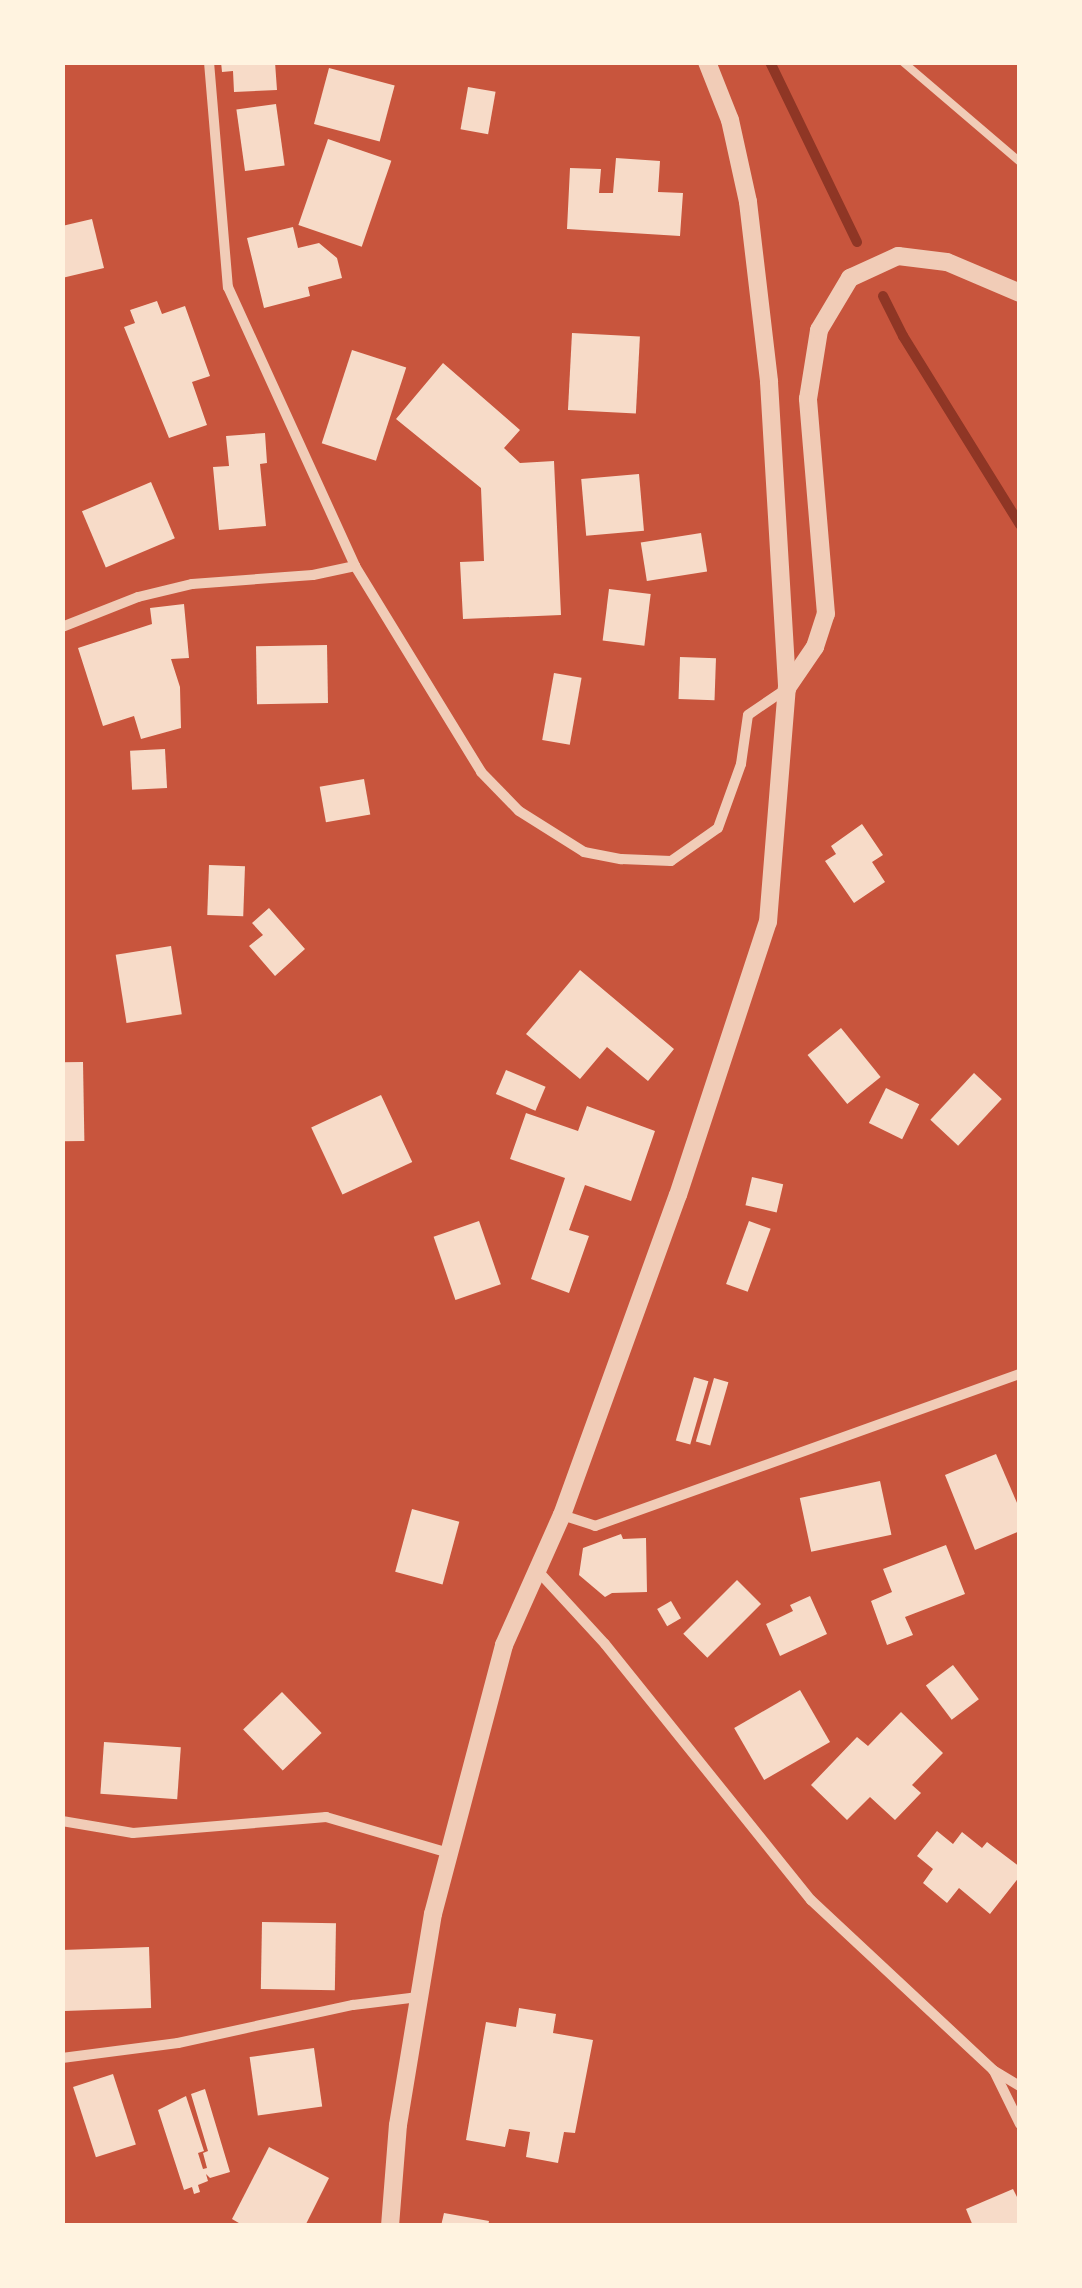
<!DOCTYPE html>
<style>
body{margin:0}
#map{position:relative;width:1082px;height:2288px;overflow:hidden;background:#c8553d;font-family:Helvetica,sans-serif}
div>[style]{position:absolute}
.stream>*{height:10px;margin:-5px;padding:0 5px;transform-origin:5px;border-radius:5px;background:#8f3625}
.building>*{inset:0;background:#f7dbc8;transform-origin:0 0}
.service>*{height:8px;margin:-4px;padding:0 4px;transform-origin:4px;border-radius:4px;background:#f1ccb7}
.minor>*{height:10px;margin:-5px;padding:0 5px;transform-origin:5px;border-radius:5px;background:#f1ccb7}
.tertiary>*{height:18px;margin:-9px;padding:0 9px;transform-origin:9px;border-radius:9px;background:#f1ccb7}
span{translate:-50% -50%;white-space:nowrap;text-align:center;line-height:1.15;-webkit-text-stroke:10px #fff3e0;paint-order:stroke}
.frame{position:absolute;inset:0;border:65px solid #fff3e0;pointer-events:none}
</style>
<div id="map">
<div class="stream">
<div style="left:770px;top:62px;width:200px;rotate:64.2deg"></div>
<div style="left:883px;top:296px;width:45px;rotate:63.4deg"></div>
<div style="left:903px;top:336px;width:222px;rotate:58.2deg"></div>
</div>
<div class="building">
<div style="clip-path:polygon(221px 62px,275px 62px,277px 90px,234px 92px,233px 71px,222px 72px)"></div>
<div style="left:329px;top:68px;width:68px;height:58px;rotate:15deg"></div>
<div style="left:468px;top:87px;width:28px;height:43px;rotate:10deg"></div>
<div style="left:276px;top:104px;width:62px;height:40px;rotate:82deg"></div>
<div style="left:328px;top:139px;width:67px;height:91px;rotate:19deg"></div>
<div style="clip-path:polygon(616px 158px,660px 161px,658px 192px,683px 193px,680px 236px,567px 229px,570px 168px,601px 169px,599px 193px,613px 193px)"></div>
<div style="clip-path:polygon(92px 219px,104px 268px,62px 278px,62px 226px)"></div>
<div style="clip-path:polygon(293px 227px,298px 248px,319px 243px,337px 258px,342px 278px,308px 287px,310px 296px,264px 308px,247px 238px)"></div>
<div style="clip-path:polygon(157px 301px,162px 314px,185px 306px,210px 376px,192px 382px,207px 425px,169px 438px,124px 327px,135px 323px,130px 310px)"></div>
<div style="left:572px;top:333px;width:68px;height:77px;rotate:3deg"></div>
<div style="left:352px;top:350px;width:57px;height:98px;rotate:18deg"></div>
<div style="clip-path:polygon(443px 363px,520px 430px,504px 448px,520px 463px,554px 461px,561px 615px,463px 619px,460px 562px,484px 561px,481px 488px,396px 419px)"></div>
<div style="clip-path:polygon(265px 433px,267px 463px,260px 464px,266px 526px,219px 530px,213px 467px,229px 466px,226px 436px)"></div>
<div style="left:639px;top:474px;width:57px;height:58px;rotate:85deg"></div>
<div style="left:151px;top:482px;width:61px;height:75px;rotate:67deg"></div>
<div style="left:701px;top:533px;width:39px;height:61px;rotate:81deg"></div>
<div style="left:609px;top:589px;width:42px;height:52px;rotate:7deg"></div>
<div style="clip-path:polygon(184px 604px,189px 658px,171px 659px,180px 687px,181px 728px,141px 739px,134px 716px,103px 726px,78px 648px,152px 624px,150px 608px)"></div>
<div style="left:327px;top:645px;width:58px;height:71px;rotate:89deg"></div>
<div style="left:680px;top:657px;width:36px;height:42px;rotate:2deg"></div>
<div style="left:554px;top:673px;width:28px;height:68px;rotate:10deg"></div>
<div style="left:165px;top:749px;width:39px;height:35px;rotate:87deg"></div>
<div style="left:364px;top:779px;width:36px;height:45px;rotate:80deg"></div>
<div style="clip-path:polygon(862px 824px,883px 855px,872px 862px,885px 882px,854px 903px,825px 861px,836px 854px,831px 846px)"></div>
<div style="left:209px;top:865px;width:36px;height:50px;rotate:2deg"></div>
<div style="clip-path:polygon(269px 908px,305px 949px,275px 976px,249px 946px,263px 935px,252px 923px)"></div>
<div style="left:171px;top:946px;width:69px;height:56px;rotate:81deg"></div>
<div style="clip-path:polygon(580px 970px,674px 1049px,648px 1081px,607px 1047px,580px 1079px,526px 1034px)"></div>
<div style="left:841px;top:1028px;width:63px;height:43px;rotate:51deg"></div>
<div style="left:83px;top:1062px;width:79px;height:21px;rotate:89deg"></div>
<div style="left:506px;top:1070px;width:43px;height:26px;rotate:23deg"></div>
<div style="left:974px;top:1073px;width:38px;height:64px;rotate:43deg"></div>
<div style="left:886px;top:1088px;width:37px;height:39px;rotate:26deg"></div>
<div style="left:381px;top:1095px;width:74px;height:77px;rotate:65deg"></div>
<div style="clip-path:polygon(587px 1106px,655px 1131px,631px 1201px,585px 1185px,569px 1230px,589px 1236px,569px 1293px,531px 1279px,565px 1178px,510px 1159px,526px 1113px,578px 1131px)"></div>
<div style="left:752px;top:1177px;width:32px;height:29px;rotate:13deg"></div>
<div style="left:479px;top:1221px;width:67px;height:48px;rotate:71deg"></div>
<div style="left:749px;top:1221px;width:23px;height:67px;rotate:20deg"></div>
<div style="left:694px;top:1377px;width:15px;height:66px;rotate:16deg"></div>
<div style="left:714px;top:1378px;width:15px;height:66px;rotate:16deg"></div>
<div style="clip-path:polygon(996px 1454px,1020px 1510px,1020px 1531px,975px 1550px,945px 1475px)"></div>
<div style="left:880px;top:1481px;width:55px;height:82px;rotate:78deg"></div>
<div style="left:412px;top:1509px;width:49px;height:65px;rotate:15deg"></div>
<div style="clip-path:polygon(621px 1534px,623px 1539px,646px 1538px,647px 1592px,612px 1593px,605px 1597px,579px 1575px,583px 1548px)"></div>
<div style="clip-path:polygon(946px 1545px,965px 1594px,905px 1617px,913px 1635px,887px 1645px,871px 1601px,892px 1592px,883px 1569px)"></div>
<div style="left:737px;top:1580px;width:34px;height:76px;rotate:45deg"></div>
<div style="clip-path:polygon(810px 1596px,827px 1634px,780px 1656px,766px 1624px,793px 1611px,790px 1605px)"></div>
<div style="left:671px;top:1601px;width:20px;height:16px;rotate:60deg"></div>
<div style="left:953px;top:1665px;width:43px;height:34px;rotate:53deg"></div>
<div style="left:800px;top:1690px;width:60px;height:76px;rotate:60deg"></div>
<div style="left:282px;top:1692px;width:57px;height:54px;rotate:46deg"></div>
<div style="clip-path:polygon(901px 1712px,943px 1753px,912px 1785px,921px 1793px,895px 1820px,870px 1797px,847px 1820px,811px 1785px,857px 1737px,868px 1746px)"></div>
<div style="left:104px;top:1742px;width:77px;height:52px;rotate:4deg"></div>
<div style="clip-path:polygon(937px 1831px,953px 1844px,962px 1832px,982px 1848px,987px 1842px,1020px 1867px,1020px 1876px,990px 1914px,959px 1888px,947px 1903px,923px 1883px,933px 1869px,917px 1856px)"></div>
<div style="left:262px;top:1922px;width:74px;height:67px;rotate:1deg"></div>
<div style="left:149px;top:1947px;width:61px;height:87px;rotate:88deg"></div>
<div style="clip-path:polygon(519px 2008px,556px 2014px,553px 2033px,593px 2040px,575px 2133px,564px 2132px,558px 2163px,526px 2157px,530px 2132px,509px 2129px,505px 2147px,466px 2140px,486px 2022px,516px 2027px)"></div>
<div style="left:314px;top:2048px;width:59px;height:65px;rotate:82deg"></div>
<div style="left:113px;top:2074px;width:74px;height:42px;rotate:72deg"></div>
<div style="clip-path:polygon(205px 2089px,230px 2172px,210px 2178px,206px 2174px,208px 2181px,198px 2185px,200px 2192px,194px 2194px,192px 2187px,184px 2190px,158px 2110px,186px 2096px,204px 2151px,198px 2153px,203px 2169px,207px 2168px,203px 2153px,208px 2151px,191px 2094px)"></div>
<div style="clip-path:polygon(269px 2147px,329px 2178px,305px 2226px,244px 2226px,232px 2219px)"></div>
<div style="clip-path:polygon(1013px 2189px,1020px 2203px,1020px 2226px,973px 2226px,966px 2209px)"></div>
<div style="clip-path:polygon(444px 2213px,489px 2221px,488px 2226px,441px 2226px)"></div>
</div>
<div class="service">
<div style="left:903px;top:62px;width:154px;rotate:40.5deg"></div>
</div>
<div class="minor">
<div style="left:209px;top:62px;width:226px;rotate:85.2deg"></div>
<div style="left:228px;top:287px;width:307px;rotate:65.5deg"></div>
<div style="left:355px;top:566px;width:241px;rotate:58.5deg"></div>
<div style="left:481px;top:772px;width:54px;rotate:45.7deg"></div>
<div style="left:519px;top:811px;width:77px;rotate:32.2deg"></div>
<div style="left:584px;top:852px;width:38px;rotate:11deg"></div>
<div style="left:621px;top:859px;width:50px;rotate:2.3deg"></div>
<div style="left:671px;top:861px;width:57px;rotate:-35.1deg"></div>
<div style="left:718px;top:828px;width:68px;rotate:-70.2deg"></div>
<div style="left:741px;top:764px;width:49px;rotate:-81.9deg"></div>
<div style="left:748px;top:715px;width:46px;rotate:-34.4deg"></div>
<div style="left:62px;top:627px;width:82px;rotate:-21.5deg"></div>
<div style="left:138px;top:597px;width:56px;rotate:-13.5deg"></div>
<div style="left:192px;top:584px;width:121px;rotate:-4.3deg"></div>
<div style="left:313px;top:575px;width:43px;rotate:-12.1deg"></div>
<div style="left:562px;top:1515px;width:35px;rotate:18deg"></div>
<div style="left:595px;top:1526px;width:451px;rotate:-19.7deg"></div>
<div style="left:537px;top:1570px;width:100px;rotate:47.4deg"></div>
<div style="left:605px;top:1644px;width:329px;rotate:51.2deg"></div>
<div style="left:811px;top:1900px;width:249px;rotate:43deg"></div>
<div style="left:993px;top:2070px;width:31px;rotate:31deg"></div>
<div style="left:62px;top:1821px;width:72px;rotate:9.6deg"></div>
<div style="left:133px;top:1833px;width:194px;rotate:-4.7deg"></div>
<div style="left:326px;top:1817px;width:128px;rotate:16.3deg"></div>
<div style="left:62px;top:2058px;width:117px;rotate:-7.4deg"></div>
<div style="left:178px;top:2043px;width:179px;rotate:-12.3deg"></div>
<div style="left:353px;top:2005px;width:66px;rotate:-6.9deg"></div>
<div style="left:994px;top:2071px;width:59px;rotate:63.9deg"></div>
</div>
<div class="tertiary">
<div style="left:707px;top:62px;width:62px;rotate:68.4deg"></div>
<div style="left:730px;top:120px;width:84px;rotate:77.6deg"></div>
<div style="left:748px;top:202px;width:181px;rotate:83.3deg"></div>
<div style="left:769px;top:382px;width:307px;rotate:86.6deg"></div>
<div style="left:390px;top:2226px;width:101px;rotate:-85.5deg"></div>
<div style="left:398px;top:2125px;width:214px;rotate:-80.6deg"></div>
<div style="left:433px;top:1914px;width:278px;rotate:-75.2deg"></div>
<div style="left:504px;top:1645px;width:142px;rotate:-66deg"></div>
<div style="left:562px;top:1515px;width:340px;rotate:-70.1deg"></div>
<div style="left:678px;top:1195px;width:287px;rotate:-71.8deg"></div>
<div style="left:768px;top:922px;width:235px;rotate:-85.4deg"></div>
<div style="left:787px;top:688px;width:50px;rotate:-55.7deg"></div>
<div style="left:815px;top:647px;width:35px;rotate:-72deg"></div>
<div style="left:826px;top:614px;width:216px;rotate:-94.8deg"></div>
<div style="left:808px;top:399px;width:70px;rotate:-80.9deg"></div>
<div style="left:819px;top:330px;width:61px;rotate:-59.2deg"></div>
<div style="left:850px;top:278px;width:53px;rotate:-24.6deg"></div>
<div style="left:898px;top:256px;width:49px;rotate:7deg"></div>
<div style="left:947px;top:262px;width:79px;rotate:23deg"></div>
</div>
<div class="frame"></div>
</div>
